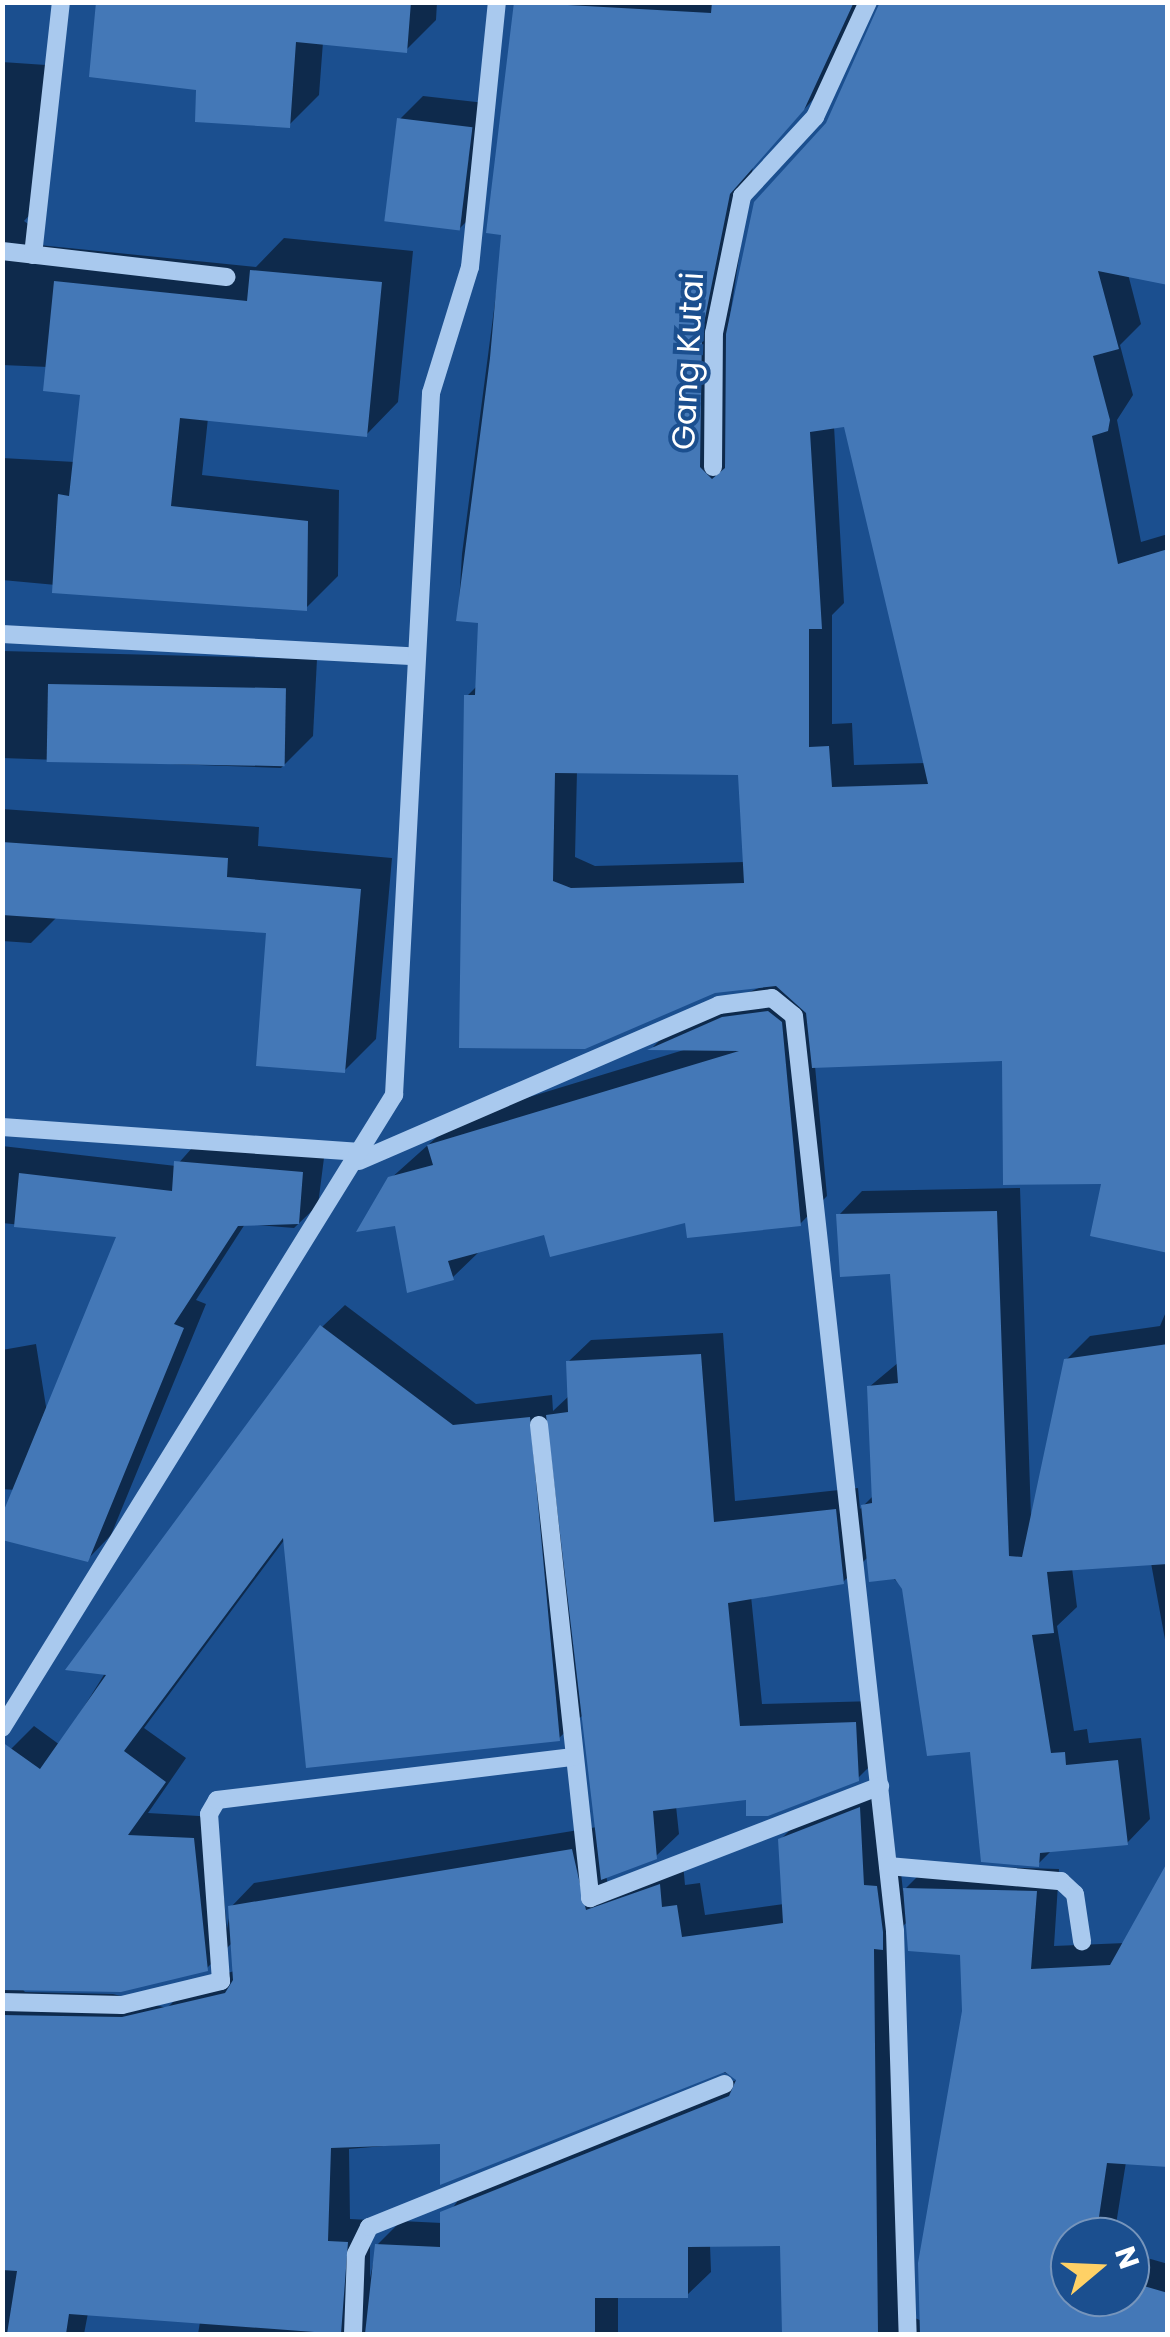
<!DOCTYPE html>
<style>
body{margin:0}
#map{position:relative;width:1170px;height:2337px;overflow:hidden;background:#1b4f8f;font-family:Poppins,sans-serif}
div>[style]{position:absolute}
.shadow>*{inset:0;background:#0007}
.building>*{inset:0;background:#4478b7;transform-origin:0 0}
.minor>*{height:18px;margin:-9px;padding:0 9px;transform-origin:9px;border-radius:9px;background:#a9c9ee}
span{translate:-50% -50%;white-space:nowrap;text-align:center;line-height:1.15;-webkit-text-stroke:8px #1b4f8f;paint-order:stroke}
.street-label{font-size:32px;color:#fff}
.frame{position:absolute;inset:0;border:5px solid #fff;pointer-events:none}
.north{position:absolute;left:1050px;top:2217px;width:100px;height:100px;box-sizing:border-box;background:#1b4f8f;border:2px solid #7695bc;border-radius:50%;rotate:71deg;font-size:28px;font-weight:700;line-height:40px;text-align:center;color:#fff}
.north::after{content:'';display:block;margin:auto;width:35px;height:45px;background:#ffd166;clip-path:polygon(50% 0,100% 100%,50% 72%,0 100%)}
</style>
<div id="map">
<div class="shadow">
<div style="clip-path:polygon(98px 2px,437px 2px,436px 20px,406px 50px,323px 42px,319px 95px,289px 125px,199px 87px)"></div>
<div style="clip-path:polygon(evenodd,518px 2px,865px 2px,827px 84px,753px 166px,726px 342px,756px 203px,1128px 274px,1141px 324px,1120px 345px,1133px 395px,1117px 420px,1141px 542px,1168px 534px,1168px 1251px,1005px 1058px,815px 1066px,827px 1196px,800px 1224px,688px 1220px,546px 1232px,481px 1250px,452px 1278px,390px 1179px,457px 1119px,687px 1049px,653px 1047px,677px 1023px,761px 987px,714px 991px,585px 1047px,467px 696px,478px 685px,481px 620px,458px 619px,462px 554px,504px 233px,518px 2px,846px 425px,926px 763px,854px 765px,852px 723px,832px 724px,832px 615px,844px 603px,834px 426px,846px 425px,518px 2px,577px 771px,740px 772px,745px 862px,595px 866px,575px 857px,577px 771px)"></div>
<div style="clip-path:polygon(2px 62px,46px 65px,40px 204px,24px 221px,39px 232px,39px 245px,256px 267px,284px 238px,413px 251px,398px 402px,366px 435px,208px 418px,202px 475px,339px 490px,338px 576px,306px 608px,2px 580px,2px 458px,75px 462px,83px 393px,48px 367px,2px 365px)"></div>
<div style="clip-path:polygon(423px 96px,494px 104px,483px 205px,460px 228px,400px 119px)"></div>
<div style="clip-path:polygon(2px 651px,317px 659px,313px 736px,281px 768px,2px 758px)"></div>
<div style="clip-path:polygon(2px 809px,259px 827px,258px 846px,392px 858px,376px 1039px,344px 1071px,269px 931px,58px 916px,31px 943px,2px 941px)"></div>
<div style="clip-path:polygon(200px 1139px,325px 1150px,318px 1205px,294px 1228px,245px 1224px,196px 1300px,206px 1304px,111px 1535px,88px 1559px,15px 1490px,2px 1489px,2px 1350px,36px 1344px,47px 1413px,120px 1235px,2px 1223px,2px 1146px,176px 1166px)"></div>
<div style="clip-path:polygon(evenodd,1020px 1188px,1031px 1517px,1066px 1360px,1090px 1336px,1160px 1326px,1168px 1307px,1168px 1656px,1151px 1563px,1072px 1568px,1077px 1607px,1057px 1626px,1074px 1731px,1087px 1729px,1089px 1743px,1141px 1738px,1150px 1819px,1127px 1843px,1052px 1850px,1038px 1864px,972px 1750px,904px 1588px,869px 1556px,843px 1582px,751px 1596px,762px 1704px,877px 1701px,880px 1756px,857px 1779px,676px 1806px,679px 1834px,656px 1856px,606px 1876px,609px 1888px,683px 1863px,685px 1885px,700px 1883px,705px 1915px,784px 1904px,780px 1840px,804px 1816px,883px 1786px,886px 1862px,900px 1863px,903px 1891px,929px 1865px,1059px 1869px,1054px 1946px,1125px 1943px,1126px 2162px,1114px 2237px,1070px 2237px,1070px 2297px,1130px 2297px,1130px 2253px,1168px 2264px,1168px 2334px,783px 2334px,783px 2244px,710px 2245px,711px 2272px,687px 2295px,618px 2296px,618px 2334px,198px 2334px,200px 2322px,88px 2313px,84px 2334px,2px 2334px,2px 1966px,25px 1992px,113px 1994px,167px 2008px,190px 1985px,234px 1971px,232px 1943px,206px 1969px,11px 1749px,34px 1726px,60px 1745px,322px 1327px,345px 1305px,476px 1404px,552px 1395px,553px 1411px,570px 1395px,568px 1362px,591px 1340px,723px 1333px,735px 1501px,858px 1488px,860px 1509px,874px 1495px,869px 1387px,899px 1362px,892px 1271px,839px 1215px,862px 1191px,1020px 1188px,285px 1539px,559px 1738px,584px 1714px,597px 1827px,254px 1883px,231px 1907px,227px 1929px,216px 1817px,148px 1813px,186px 1758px,144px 1728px,285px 1539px,1020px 1188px,908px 1921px,962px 1952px,965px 2011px,922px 2321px,901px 2312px,896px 1933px,908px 1921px,1020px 1188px,719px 2070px,739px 2079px,466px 2189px,442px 2223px,401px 2221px,377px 2245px,370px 2278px,370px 2220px,350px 2219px,349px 2149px,442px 2141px,719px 2070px)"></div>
</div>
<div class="building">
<div style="clip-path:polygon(96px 2px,411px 2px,407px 53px,296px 42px,290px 128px,195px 122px,196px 90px,89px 77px)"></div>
<div style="clip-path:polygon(evenodd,514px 2px,711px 13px,712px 2px,854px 2px,804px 110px,730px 194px,702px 333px,700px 467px,712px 479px,725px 468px,726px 334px,754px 202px,826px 123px,880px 2px,1168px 2px,1168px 285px,1098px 271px,1119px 349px,1093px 356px,1110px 420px,1108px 431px,1092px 436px,1118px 564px,1168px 549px,1168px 1253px,1090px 1236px,1101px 1184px,1003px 1185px,1002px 1061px,812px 1068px,806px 1013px,776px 986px,715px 993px,585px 1049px,459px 1048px,464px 695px,475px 695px,478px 623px,456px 621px,490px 358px,501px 235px,486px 233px,514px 2px,844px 427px,918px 740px,928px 784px,832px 787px,829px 746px,809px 747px,809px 629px,822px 629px,810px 432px,844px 427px,514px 2px,555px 773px,738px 775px,744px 883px,571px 888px,553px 881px,555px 773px)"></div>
<div style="left:397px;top:118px;width:76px;height:104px;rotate:7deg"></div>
<div style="clip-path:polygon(250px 270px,382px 282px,367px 437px,180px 418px,171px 506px,308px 521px,307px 611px,52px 593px,58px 494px,69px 496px,80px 395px,43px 391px,54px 281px,247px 301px)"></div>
<div style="left:48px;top:684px;width:238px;height:78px;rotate:1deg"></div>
<div style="clip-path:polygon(2px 842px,228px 858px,227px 877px,361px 889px,345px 1073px,256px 1066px,266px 933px,2px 915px)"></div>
<div style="clip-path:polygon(768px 1011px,782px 1022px,801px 1226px,687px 1238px,685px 1223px,550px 1257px,544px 1235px,448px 1261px,454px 1280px,407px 1293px,395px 1226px,356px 1232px,388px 1177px,433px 1165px,427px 1145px,739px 1051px,647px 1050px,722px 1017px)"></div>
<div style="clip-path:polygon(174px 1161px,303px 1172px,299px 1224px,238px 1226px,174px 1324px,184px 1328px,88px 1562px,2px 1540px,2px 1515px,116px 1237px,14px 1227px,19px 1173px,172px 1191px)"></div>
<div style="clip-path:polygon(997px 1211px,1009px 1556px,1022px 1557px,1064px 1359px,1168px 1344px,1168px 1564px,1047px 1572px,1054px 1633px,1032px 1635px,1051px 1753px,1065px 1752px,1066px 1765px,1118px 1760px,1128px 1845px,1040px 1853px,1039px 1867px,981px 1862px,970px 1752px,927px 1756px,902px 1589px,895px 1579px,869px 1582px,861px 1505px,872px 1503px,867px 1386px,898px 1383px,890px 1274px,840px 1277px,836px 1214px)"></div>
<div style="clip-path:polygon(320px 1325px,453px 1425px,530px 1417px,560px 1741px,306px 1768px,283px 1538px,124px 1751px,166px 1782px,128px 1835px,194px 1838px,208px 1971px,121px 1992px,2px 1990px,2px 1742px,40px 1769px,106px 1675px,65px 1670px)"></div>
<div style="clip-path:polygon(701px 1354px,714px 1522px,836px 1509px,844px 1584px,728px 1603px,740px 1726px,856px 1722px,859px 1781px,768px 1816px,746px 1816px,746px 1800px,653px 1811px,657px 1859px,601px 1880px,546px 1415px,568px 1412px,566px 1361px)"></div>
<div style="clip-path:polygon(860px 1807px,864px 1885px,877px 1886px,883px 1932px,883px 1950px,874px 1949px,878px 2334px,782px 2334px,780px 2246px,688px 2247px,688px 2298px,595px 2298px,595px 2334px,365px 2334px,375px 2244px,440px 2247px,440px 2212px,729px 2096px,736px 2080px,725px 2072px,440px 2185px,440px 2144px,331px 2148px,328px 2241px,348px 2242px,341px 2334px,69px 2314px,66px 2334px,7px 2334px,17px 2271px,2px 2270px,2px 2015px,122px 2017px,225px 1993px,233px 1980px,228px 1906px,572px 1849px,586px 1910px,660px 1884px,662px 1907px,677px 1905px,682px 1937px,783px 1923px,778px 1839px)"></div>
<div style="clip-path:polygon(1168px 1861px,1168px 2167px,1107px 2163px,1096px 2237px,1070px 2237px,1070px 2297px,1130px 2297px,1130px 2282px,1168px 2293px,1168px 2334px,920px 2334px,918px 2263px,962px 2011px,960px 1955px,908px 1951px,903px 1888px,1037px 1891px,1031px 1969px,1110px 1965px)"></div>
</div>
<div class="minor">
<div style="left:2px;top:251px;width:226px;rotate:6.6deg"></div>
<div style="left:33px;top:255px;width:255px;rotate:-83.7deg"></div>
<div style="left:713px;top:467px;width:134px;rotate:-89.6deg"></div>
<div style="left:714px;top:333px;width:140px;rotate:-78.4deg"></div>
<div style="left:742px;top:196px;width:108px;rotate:-47.3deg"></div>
<div style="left:815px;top:117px;width:127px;rotate:-65.3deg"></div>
<div style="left:2px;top:634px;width:409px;rotate:3.1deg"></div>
<div style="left:2px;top:1127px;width:363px;rotate:4deg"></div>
<div style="left:359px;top:1161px;width:392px;rotate:-23.4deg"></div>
<div style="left:719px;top:1005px;width:53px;rotate:-7.5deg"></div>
<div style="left:772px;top:998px;width:28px;rotate:39deg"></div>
<div style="left:794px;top:1016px;width:921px;rotate:83.7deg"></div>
<div style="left:895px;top:1931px;width:403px;rotate:88.2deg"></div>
<div style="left:539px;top:1425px;width:476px;rotate:83.8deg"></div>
<div style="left:590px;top:1898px;width:311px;rotate:-21.1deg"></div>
<div style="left:2px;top:1728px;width:745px;rotate:-58.23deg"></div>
<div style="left:394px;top:1095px;width:703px;rotate:-86.98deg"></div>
<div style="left:431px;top:393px;width:132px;rotate:-72.8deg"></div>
<div style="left:470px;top:267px;width:266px;rotate:-84.2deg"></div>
<div style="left:888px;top:1866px;width:174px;rotate:5deg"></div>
<div style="left:1061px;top:1881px;width:19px;rotate:43deg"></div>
<div style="left:1075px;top:1894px;width:48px;rotate:81.5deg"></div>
<div style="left:2px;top:2002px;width:120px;rotate:1.4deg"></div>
<div style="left:122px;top:2005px;width:102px;rotate:-13.6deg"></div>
<div style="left:221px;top:1981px;width:167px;rotate:-94.1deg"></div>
<div style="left:209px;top:1814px;width:16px;rotate:-60deg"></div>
<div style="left:217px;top:1800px;width:359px;rotate:-6.9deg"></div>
<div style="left:353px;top:2334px;width:80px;rotate:-87.9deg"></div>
<div style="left:356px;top:2254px;width:30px;rotate:-64deg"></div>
<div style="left:369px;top:2227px;width:383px;rotate:-21.9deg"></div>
</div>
<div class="street-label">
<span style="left:688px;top:361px;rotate:-87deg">Gang Kutai</span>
</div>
<div class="frame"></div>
<div class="north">N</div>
</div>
